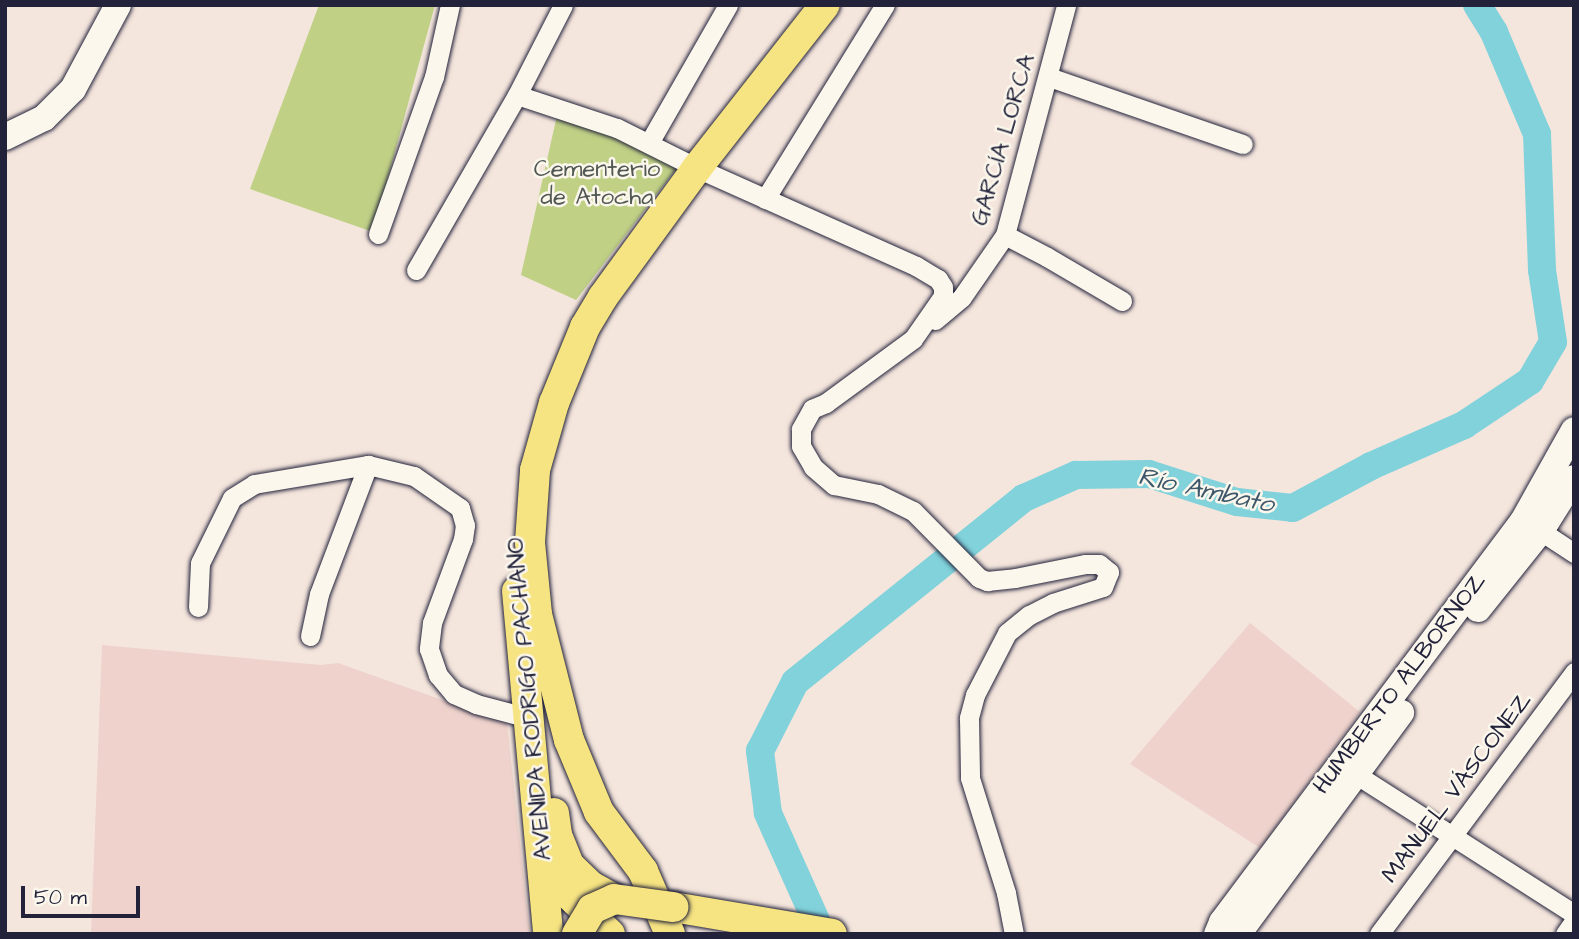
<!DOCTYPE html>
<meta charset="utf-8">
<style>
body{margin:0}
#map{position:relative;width:1579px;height:939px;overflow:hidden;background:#f5e6dd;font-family:"Architects Daughter",sans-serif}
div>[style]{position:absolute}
.built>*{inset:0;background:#eed2cb}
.green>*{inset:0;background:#c0d186}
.river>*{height:28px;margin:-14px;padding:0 14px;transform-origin:14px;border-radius:14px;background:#81d2db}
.roads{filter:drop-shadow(0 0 2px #22223b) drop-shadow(0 0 2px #22223b)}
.street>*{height:19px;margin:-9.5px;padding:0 9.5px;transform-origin:9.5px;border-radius:9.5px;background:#fbf7ec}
.secondary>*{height:26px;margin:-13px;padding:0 13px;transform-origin:13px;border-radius:13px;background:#fbf7ec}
.primary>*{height:30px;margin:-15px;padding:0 15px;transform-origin:15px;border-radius:15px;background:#f6e381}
.bridges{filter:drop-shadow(0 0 2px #22223b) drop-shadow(0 0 2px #22223b)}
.primary-bridge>*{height:30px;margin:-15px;padding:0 15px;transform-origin:15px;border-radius:15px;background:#f6e381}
span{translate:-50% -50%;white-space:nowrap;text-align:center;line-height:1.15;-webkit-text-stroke:5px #fbf7ec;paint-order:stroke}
.street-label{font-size:24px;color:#22223b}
.park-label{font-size:24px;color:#515752}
.water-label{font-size:26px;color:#3e576b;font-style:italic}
.frame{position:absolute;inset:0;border:7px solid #22223b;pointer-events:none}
.scale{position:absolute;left:21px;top:886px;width:119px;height:32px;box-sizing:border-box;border:4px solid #22223b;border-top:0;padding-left:9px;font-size:21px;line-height:24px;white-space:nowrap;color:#22223b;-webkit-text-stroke:5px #fbf7ec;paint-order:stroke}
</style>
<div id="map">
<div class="built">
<div style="clip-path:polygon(1250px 623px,1360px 712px,1260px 848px,1130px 764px)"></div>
<div style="clip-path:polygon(102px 645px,321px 665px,338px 663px,507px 723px,530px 934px,91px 934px)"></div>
</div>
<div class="green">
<div style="clip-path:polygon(319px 5px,435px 5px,373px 232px,250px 189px)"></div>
<div style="clip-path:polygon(558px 111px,682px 161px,576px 300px,521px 275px)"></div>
</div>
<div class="river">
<div style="left:822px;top:934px;width:133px;rotate:-114.1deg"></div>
<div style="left:768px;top:813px;width:63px;rotate:-97.4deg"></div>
<div style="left:760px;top:751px;width:77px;rotate:-63.1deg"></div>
<div style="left:795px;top:682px;width:294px;rotate:-38.8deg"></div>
<div style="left:1024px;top:498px;width:57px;rotate:-23.9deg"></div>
<div style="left:1076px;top:475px;width:73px;rotate:-0.8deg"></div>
<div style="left:1149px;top:474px;width:92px;rotate:17.7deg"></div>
<div style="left:1237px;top:502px;width:56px;rotate:6.1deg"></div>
<div style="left:1293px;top:508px;width:89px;rotate:-28.3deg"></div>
<div style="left:1371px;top:466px;width:102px;rotate:-23.8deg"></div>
<div style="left:1464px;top:425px;width:79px;rotate:-33.7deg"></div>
<div style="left:1530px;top:381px;width:45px;rotate:-59.5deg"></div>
<div style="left:1553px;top:342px;width:73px;rotate:-98.7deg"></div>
<div style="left:1542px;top:270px;width:136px;rotate:-92.1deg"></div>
<div style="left:1537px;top:134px;width:111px;rotate:-112.9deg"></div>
<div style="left:1494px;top:32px;width:32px;rotate:-122deg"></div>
</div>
<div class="roads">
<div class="street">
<div style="left:1049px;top:77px;width:205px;rotate:19.1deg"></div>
<div style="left:517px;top:95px;width:105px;rotate:18.3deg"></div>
<div style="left:617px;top:128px;width:89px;rotate:26.6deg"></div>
<div style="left:697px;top:168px;width:240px;rotate:24.1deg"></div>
<div style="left:916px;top:266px;width:26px;rotate:31deg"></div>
<div style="left:938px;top:279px;width:9px;rotate:58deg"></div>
<div style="left:943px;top:287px;width:9px;rotate:90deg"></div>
<div style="left:943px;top:296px;width:52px;rotate:124.9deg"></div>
<div style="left:913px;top:339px;width:108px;rotate:143.7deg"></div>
<div style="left:826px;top:403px;width:15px;rotate:157deg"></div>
<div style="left:812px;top:409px;width:23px;rotate:119deg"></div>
<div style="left:801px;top:429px;width:17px;rotate:90deg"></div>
<div style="left:801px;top:446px;width:24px;rotate:60deg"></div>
<div style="left:813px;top:467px;width:28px;rotate:41deg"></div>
<div style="left:834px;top:485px;width:45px;rotate:11.6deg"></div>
<div style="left:878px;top:494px;width:39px;rotate:26deg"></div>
<div style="left:913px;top:511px;width:94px;rotate:45.4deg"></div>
<div style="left:979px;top:578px;width:9px;rotate:21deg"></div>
<div style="left:987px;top:581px;width:28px;rotate:-6deg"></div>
<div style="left:1015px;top:578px;width:71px;rotate:-11.3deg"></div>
<div style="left:1085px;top:564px;width:14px"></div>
<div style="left:1099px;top:564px;width:13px;rotate:39deg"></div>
<div style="left:1109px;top:572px;width:16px;rotate:112deg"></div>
<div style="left:1103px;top:587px;width:52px;rotate:162.3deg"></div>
<div style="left:1053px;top:603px;width:27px;rotate:153deg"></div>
<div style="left:1029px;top:615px;width:28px;rotate:141deg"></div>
<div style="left:1007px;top:633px;width:70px;rotate:117.3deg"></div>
<div style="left:975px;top:695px;width:24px;rotate:105deg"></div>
<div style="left:969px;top:718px;width:60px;rotate:89deg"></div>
<div style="left:970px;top:778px;width:121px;rotate:72.6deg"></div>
<div style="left:1006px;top:893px;width:42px;rotate:79deg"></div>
<div style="left:649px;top:143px;width:159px;rotate:-60.2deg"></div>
<div style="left:765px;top:199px;width:228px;rotate:-58.3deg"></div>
<div style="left:378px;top:234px;width:167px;rotate:-70.4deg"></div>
<div style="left:434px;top:77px;width:74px;rotate:-77.5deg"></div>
<div style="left:1005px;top:235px;width:47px;rotate:27.6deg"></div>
<div style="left:1047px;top:257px;width:87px;rotate:30.4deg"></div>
<div style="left:416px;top:270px;width:202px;rotate:-60deg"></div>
<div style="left:517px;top:95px;width:101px;rotate:-62.9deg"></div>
<div style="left:935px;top:320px;width:35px;rotate:-40deg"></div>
<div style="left:962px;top:297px;width:75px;rotate:-55.3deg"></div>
<div style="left:1005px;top:235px;width:238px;rotate:-75.1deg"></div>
<div style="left:1530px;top:524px;width:53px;rotate:33.4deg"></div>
<div style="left:198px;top:607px;width:44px;rotate:-87.4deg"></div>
<div style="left:200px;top:563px;width:72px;rotate:-63.8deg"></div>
<div style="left:232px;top:498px;width:26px;rotate:-32deg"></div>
<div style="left:254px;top:484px;width:116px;rotate:-9.5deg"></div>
<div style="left:368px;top:465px;width:47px;rotate:13.4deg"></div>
<div style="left:414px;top:476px;width:56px;rotate:34.8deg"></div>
<div style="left:460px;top:508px;width:18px;rotate:74deg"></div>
<div style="left:465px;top:525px;width:14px;rotate:98deg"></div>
<div style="left:463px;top:539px;width:90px;rotate:110.3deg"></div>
<div style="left:432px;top:623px;width:26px;rotate:97deg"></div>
<div style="left:429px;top:649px;width:28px;rotate:71deg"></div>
<div style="left:438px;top:675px;width:25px;rotate:50deg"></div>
<div style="left:454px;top:694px;width:24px;rotate:24deg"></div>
<div style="left:476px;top:704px;width:55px;rotate:14.8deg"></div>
<div style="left:310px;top:636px;width:43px;rotate:-77.9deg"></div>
<div style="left:319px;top:594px;width:138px;rotate:-69.2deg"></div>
<div style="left:1346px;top:768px;width:271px;rotate:32.6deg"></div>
<div style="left:1379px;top:934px;width:327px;rotate:-53.3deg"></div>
<div style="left:1565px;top:934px;width:16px;rotate:-55deg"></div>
</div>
<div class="secondary">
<div style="left:5px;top:137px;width:43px;rotate:-26deg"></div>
<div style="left:44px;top:118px;width:41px;rotate:-45deg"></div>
<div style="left:73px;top:89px;width:95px;rotate:-61.8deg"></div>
<div style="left:1478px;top:609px;width:102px;rotate:-51.3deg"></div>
<div style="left:1542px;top:529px;width:60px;rotate:-57.9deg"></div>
<div style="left:1217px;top:934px;width:13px;rotate:-67deg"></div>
<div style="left:1222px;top:922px;width:501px;rotate:-53.11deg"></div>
<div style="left:1523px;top:521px;width:104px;rotate:-60.7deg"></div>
<div style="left:1238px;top:934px;width:275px;rotate:-53.6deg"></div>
</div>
<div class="primary">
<div style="left:517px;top:591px;width:344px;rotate:84.8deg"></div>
<div style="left:554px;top:813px;width:22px;rotate:82deg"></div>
<div style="left:557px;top:835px;width:32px;rotate:68deg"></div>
<div style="left:569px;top:865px;width:30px;rotate:44deg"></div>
<div style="left:591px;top:886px;width:26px;rotate:29deg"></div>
<div style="left:548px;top:857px;width:35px;rotate:65deg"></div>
<div style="left:563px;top:889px;width:65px;rotate:43.8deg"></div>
<div style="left:673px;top:907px;width:161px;rotate:9.6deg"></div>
<div style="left:670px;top:934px;width:69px;rotate:-113.2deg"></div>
<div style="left:643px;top:871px;width:74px;rotate:-126.7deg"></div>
<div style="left:599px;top:812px;width:78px;rotate:-112.6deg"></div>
<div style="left:569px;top:740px;width:130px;rotate:-104.3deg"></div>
<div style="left:537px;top:614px;width:72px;rotate:-95.6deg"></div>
<div style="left:530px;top:542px;width:72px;rotate:-86deg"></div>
<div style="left:535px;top:470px;width:70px;rotate:-74.2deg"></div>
<div style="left:554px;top:403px;width:82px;rotate:-67.8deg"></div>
<div style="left:585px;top:327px;width:35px;rotate:-59deg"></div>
<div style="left:603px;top:297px;width:160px;rotate:-53.9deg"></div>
<div style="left:697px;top:168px;width:207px;rotate:-51.9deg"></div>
</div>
</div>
<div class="bridges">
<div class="primary-bridge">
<div style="left:577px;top:934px;width:29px;rotate:-59deg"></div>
<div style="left:592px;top:909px;width:24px;rotate:-24deg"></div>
<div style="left:614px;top:899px;width:60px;rotate:7.7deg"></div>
</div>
</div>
<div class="street-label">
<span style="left:1004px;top:140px;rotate:-74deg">GARCÍA LORCA</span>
<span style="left:1400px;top:684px;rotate:-53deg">HUMBERTO ALBORNOZ</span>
<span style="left:530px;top:699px;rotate:-95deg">AVENIDA RODRIGO PACHANO</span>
<span style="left:1457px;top:788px;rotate:-53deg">MANUEL VÁSCONEZ</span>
</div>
<div class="park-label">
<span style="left:597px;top:184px">Cementerio<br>de Atocha</span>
</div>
<div class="water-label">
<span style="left:1206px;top:491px;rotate:12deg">Río Ambato</span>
</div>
<div class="frame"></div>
<div class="scale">50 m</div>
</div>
